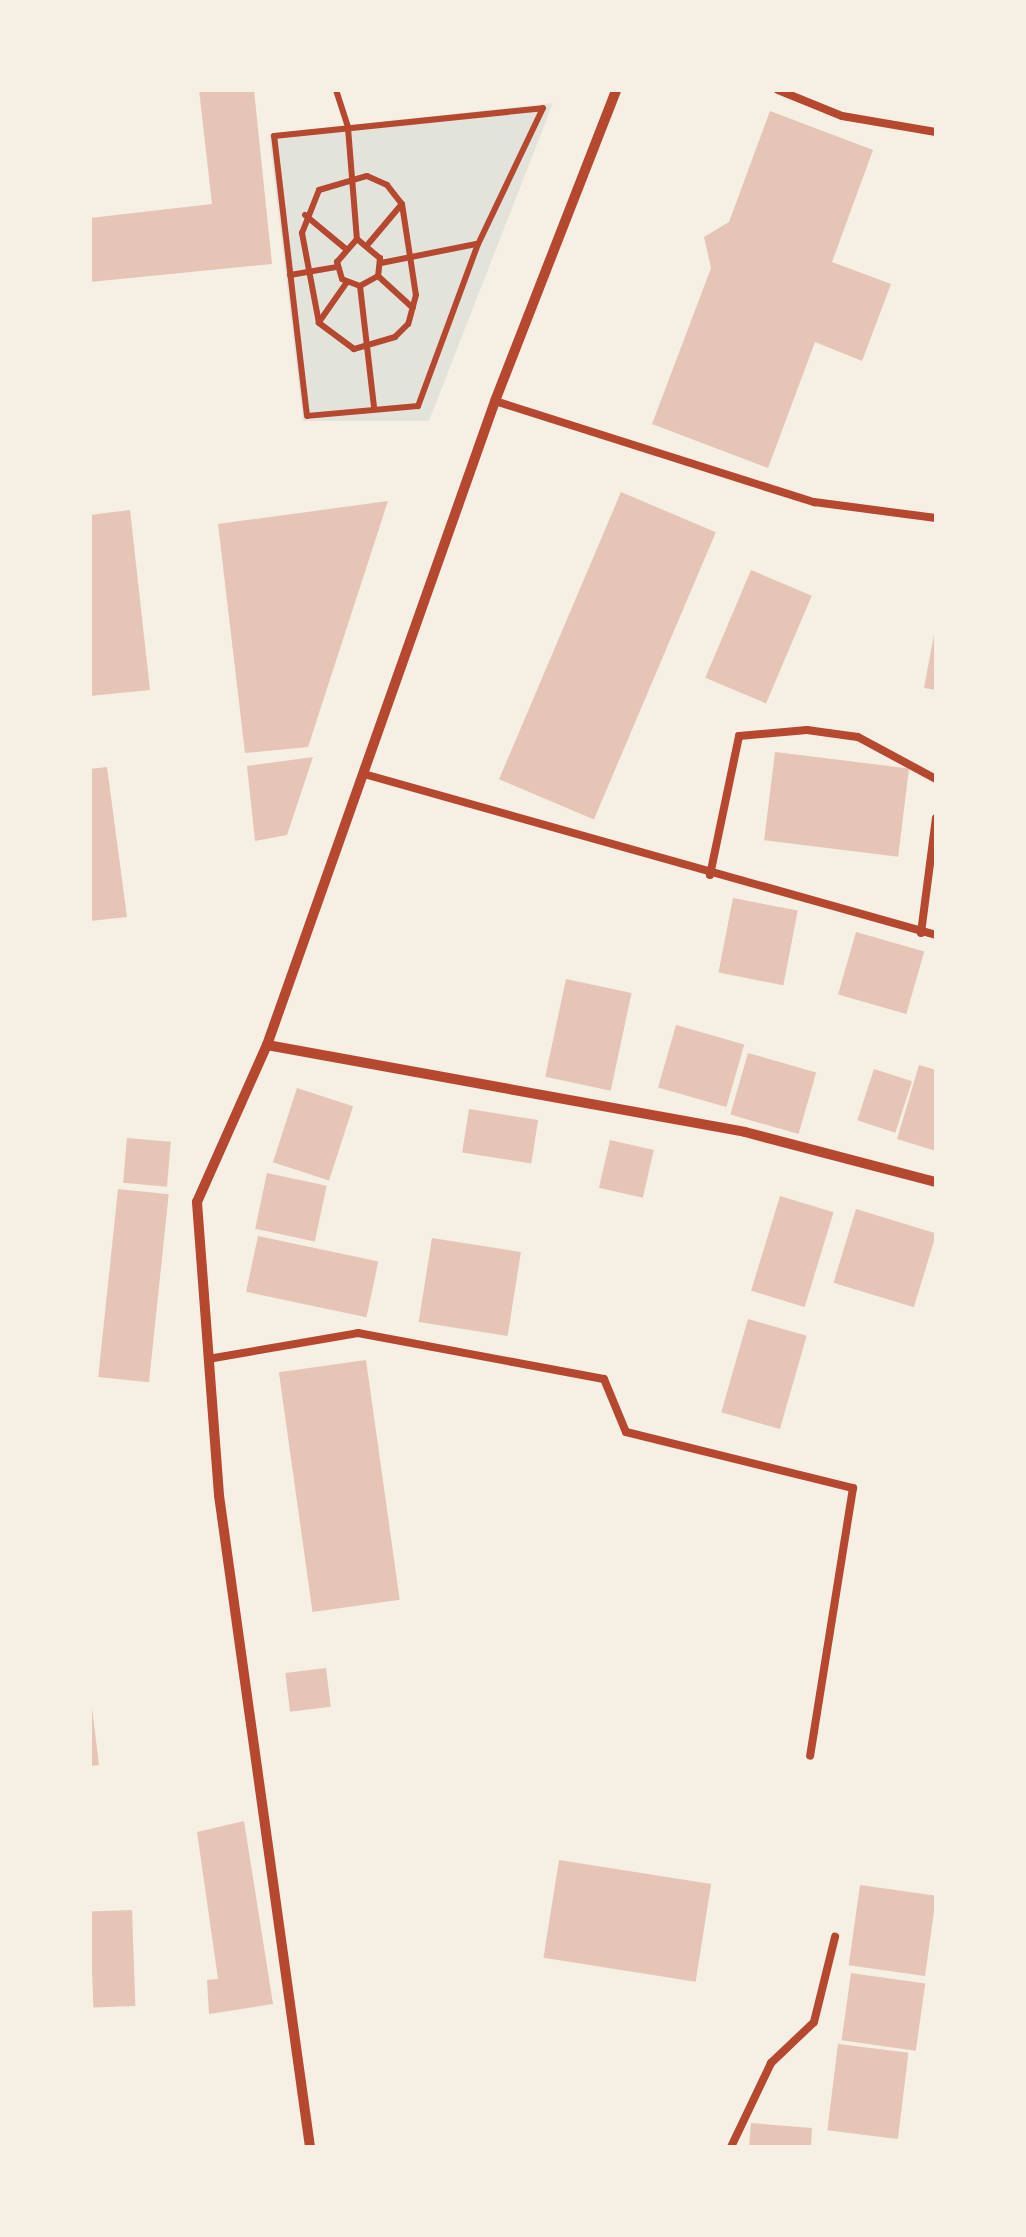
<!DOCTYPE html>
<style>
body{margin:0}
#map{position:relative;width:1026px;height:2237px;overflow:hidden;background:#f6efe4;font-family:Helvetica,sans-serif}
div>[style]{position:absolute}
.green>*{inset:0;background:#e2e4dc}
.building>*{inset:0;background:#e6c5b7;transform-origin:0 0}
.path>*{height:6px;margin:-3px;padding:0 3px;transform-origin:3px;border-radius:3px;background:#b5482f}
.service>*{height:8px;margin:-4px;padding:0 4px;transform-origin:4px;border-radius:4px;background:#b5482f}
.minor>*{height:10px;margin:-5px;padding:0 5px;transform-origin:5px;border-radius:5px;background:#b5482f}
span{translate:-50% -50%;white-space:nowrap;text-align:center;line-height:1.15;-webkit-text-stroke:9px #f6efe4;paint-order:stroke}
.frame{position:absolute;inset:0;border:92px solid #f6efe4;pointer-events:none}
</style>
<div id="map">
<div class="green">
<div style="clip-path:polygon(553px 103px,429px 421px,303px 421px,269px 134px)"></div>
</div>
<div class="building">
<div style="clip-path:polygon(199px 90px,254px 90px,272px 264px,90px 282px,90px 218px,212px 204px)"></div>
<div style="clip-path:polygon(770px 111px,873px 150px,832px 262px,891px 284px,862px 361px,815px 342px,768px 468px,652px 424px,711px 268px,704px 237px,729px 222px)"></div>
<div style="left:621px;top:492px;width:103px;height:312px;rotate:23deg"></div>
<div style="clip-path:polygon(388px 501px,308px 747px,245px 753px,218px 524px)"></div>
<div style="clip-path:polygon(130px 510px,150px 690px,90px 696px,90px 515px)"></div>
<div style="left:751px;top:570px;width:66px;height:117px;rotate:23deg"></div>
<div style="clip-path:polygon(934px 635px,936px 635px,936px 690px,924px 688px)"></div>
<div style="left:775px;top:752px;width:135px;height:89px;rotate:7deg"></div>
<div style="clip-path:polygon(313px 757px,287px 835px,255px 841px,247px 766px)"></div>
<div style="clip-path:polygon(107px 767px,127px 917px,90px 921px,90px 769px)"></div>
<div style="left:733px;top:898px;width:66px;height:76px;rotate:11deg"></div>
<div style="left:856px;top:932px;width:71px;height:65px;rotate:16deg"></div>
<div style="left:566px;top:979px;width:67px;height:100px;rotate:12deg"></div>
<div style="left:676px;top:1025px;width:71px;height:65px;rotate:16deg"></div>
<div style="left:748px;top:1053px;width:71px;height:64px;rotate:16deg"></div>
<div style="clip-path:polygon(919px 1065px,936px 1070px,936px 1151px,897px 1139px)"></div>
<div style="left:874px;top:1069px;width:40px;height:54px;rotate:18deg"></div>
<div style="left:297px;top:1088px;width:59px;height:78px;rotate:18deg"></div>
<div style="left:469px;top:1109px;width:70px;height:44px;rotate:9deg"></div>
<div style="left:127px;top:1138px;width:44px;height:45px;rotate:5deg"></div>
<div style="left:610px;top:1140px;width:45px;height:49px;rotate:13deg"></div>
<div style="left:267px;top:1173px;width:61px;height:57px;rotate:12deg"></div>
<div style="left:118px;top:1189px;width:51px;height:189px;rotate:6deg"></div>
<div style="left:780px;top:1196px;width:56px;height:99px;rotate:17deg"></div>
<div style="left:856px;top:1209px;width:84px;height:77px;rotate:17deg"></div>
<div style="left:258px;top:1236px;width:123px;height:57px;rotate:12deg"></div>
<div style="left:432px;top:1238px;width:90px;height:85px;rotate:9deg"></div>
<div style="left:748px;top:1319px;width:61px;height:97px;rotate:16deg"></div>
<div style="left:366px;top:1360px;width:242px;height:88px;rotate:82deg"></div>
<div style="left:326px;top:1668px;width:39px;height:41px;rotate:83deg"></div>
<div style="clip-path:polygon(90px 1692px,99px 1765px,90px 1766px)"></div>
<div style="clip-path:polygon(244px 1821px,273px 2004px,209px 2014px,207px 1980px,218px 1979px,197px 1832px)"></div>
<div style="left:559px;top:1860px;width:154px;height:99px;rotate:9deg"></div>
<div style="left:860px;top:1885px;width:77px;height:81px;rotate:8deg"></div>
<div style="left:132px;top:1910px;width:96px;height:42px;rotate:88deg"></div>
<div style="left:851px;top:1973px;width:75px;height:68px;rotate:8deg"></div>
<div style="left:838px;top:2044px;width:71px;height:87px;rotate:7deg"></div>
<div style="clip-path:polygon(751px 2123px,812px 2128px,811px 2147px,749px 2147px)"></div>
</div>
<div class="path">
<div style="left:336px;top:90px;width:40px;rotate:72deg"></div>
<div style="left:348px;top:128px;width:111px;rotate:85.4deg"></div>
<div style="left:357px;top:239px;width:30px;rotate:40deg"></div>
<div style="left:380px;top:258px;width:18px;rotate:96deg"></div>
<div style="left:378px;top:276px;width:21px;rotate:151deg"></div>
<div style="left:360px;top:286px;width:19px;rotate:-159deg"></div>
<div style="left:342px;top:279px;width:18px;rotate:-106deg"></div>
<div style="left:337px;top:262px;width:30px;rotate:-49deg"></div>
<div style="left:543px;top:108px;width:151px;rotate:115.5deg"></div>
<div style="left:478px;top:244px;width:173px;rotate:110.3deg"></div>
<div style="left:418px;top:406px;width:111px;rotate:174.9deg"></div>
<div style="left:307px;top:416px;width:282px;rotate:-96.7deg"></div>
<div style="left:274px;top:136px;width:270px;rotate:-5.9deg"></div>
<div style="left:367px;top:176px;width:22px;rotate:24deg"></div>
<div style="left:387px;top:185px;width:24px;rotate:52deg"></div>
<div style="left:402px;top:204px;width:92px;rotate:81.3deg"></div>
<div style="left:416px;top:295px;width:30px;rotate:105deg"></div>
<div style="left:408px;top:324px;width:18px;rotate:135deg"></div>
<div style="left:395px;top:337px;width:43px;rotate:163.7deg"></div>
<div style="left:354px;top:349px;width:44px;rotate:-143.4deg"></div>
<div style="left:319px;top:323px;width:92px;rotate:-100.7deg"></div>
<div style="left:302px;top:233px;width:46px;rotate:-68.4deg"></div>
<div style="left:319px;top:190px;width:50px;rotate:-16.3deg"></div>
<div style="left:305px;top:215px;width:53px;rotate:39.7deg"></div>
<div style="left:369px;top:243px;width:51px;rotate:-49.8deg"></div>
<div style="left:381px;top:263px;width:97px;rotate:-11.3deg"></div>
<div style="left:290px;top:275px;width:48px;rotate:-9.7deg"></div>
<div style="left:378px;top:276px;width:47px;rotate:42.4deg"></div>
<div style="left:360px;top:286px;width:122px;rotate:83.4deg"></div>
<div style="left:319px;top:322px;width:49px;rotate:-55deg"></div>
</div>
<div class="service">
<div style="left:778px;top:90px;width:69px;rotate:22.1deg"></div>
<div style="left:842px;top:116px;width:95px;rotate:9.7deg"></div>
<div style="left:495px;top:401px;width:335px;rotate:17.6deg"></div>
<div style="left:814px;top:502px;width:123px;rotate:7.5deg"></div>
<div style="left:364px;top:774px;width:594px;rotate:15.72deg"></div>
<div style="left:710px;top:875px;width:142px;rotate:-78.2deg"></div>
<div style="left:739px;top:736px;width:68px;rotate:-5deg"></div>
<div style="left:807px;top:730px;width:51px;rotate:7.8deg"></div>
<div style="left:858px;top:737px;width:89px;rotate:28.3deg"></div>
<div style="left:921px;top:933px;width:116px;rotate:-82.6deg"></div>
<div style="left:208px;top:1359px;width:152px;rotate:-9.8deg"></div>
<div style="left:358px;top:1333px;width:250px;rotate:10.6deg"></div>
<div style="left:604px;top:1379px;width:57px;rotate:67.5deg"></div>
<div style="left:626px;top:1432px;width:234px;rotate:13.9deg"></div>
<div style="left:853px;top:1488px;width:271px;rotate:99.1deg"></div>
<div style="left:731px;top:2147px;width:93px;rotate:-64.5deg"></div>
<div style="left:771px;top:2063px;width:59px;rotate:-43.6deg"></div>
<div style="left:814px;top:2022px;width:88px;rotate:-76.1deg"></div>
</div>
<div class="minor">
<div style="left:267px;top:1045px;width:486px;rotate:10.3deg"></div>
<div style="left:745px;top:1132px;width:197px;rotate:14.7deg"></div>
<div style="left:310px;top:2147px;width:658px;rotate:-97.95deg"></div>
<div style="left:219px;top:1495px;width:294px;rotate:-94.3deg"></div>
<div style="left:197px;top:1202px;width:172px;rotate:-66deg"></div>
<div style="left:267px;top:1045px;width:683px;rotate:-70.5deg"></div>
<div style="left:495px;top:401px;width:334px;rotate:-68.7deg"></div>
</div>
<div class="frame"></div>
</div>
